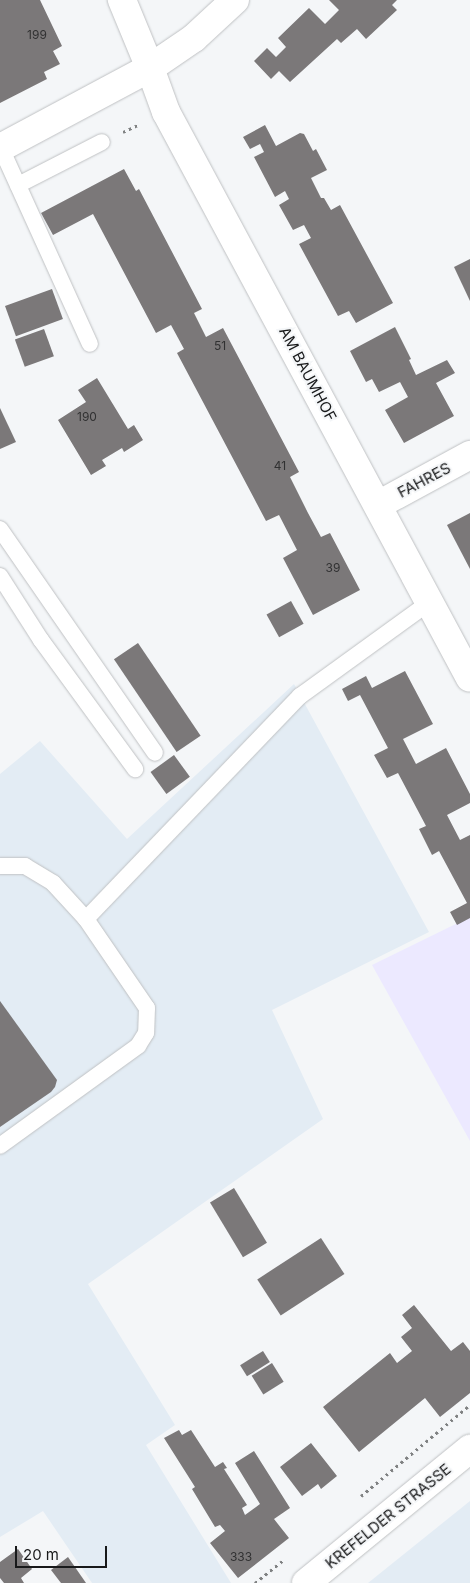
<!DOCTYPE html>
<style>
body{margin:0}
#map{position:relative;width:470px;height:1583px;overflow:hidden;background:#f4f6f8;font-family:Inter,sans-serif}
div>[style]{position:absolute}
.commercial>*{inset:0;background:#ece9ff}
.built>*{inset:0;background:#e3ecf4}
.building>*{inset:0;background:#7b7879;transform-origin:0 0}
.path>*{height:3px;margin-top:-1.5px;transform-origin:0;background:repeating-linear-gradient(90deg,#7f8182 0 2.5px,transparent 0 6.5px)}
.roads{filter:drop-shadow(0 0 1px #bfc1c3) drop-shadow(0 0 1px #bfc1c3)}
.service>*{height:16px;margin:-8px;padding:0 8px;transform-origin:8px;border-radius:8px;background:#fff}
.minor>*{height:28px;margin:-14px;padding:0 14px;transform-origin:14px;border-radius:14px;background:#fff}
.tertiary>*{height:28px;margin:-14px;padding:0 14px;transform-origin:14px;border-radius:14px;background:#fff}
.primary>*{height:28px;margin:-14px;padding:0 14px;transform-origin:14px;border-radius:14px;background:#fff}
span{translate:-50% -50%;white-space:nowrap;text-align:center;line-height:1.15;-webkit-text-stroke:4px #f4f6f8;paint-order:stroke}
.number-label{font-size:12px;color:#313132}
.number-label span{-webkit-text-stroke-width:0}
.street-label{font-size:15px;color:#18191a}
.scale{position:absolute;left:15px;top:1546px;width:92px;height:22px;box-sizing:border-box;border:2px solid #18191a;border-top:0;padding-left:6px;font-size:15px;line-height:18px;white-space:nowrap;color:#18191a;-webkit-text-stroke:4px #f4f6f8;paint-order:stroke}
</style>
<div id="map">
<div class="commercial">
<div style="clip-path:polygon(470px 917px,470px 1141px,372px 965px)"></div>
</div>
<div class="built">
<div style="clip-path:polygon(294px 684px,429px 932px,272px 1010px,323px 1119px,88px 1284px,175px 1425px,146px 1445px,231px 1583px,92px 1583px,43px 1511px,0 1537px,0 774px,40px 741px,127px 839px)"></div>
<div style="clip-path:polygon(470px 1501px,470px 1583px,368px 1583px)"></div>
</div>
<div class="building">
<div style="clip-path:polygon(0 0,40px 0,62px 46px,53px 51px,60px 64px,44px 72px,47px 79px,0 103px)"></div>
<div style="clip-path:polygon(329px 0,397px 0,392px 5px,397px 10px,366px 39px,357px 29px,341px 43px,337px 39px,290px 82px,279px 71px,271px 79px,254px 61px,267px 48px,276px 57px,286px 47px,278px 38px,309px 8px,325px 24px,339px 10px)"></div>
<div style="clip-path:polygon(265px 125px,276px 146px,300px 133px,304px 134px,313px 151px,316px 149px,327px 170px,311px 178px,321px 198px,324px 198px,331px 210px,340px 205px,393px 303px,356px 323px,349px 311px,338px 316px,299px 244px,311px 238px,304px 225px,293px 230px,279px 205px,289px 199px,285px 191px,275px 197px,254px 157px,264px 152px,260px 144px,250px 149px,243px 137px)"></div>
<div style="clip-path:polygon(124px 169px,136px 191px,139px 189px,202px 309px,194px 313px,206px 337px,223px 328px,299px 472px,290px 477px,308px 513px,321px 537px,330px 533px,360px 590px,313px 615px,283px 558px,297px 550px,279px 515px,266px 521px,177px 353px,184px 349px,171px 325px,156px 333px,93px 214px,53px 235px,41px 213px)"></div>
<div style="clip-path:polygon(470px 259px,470px 301px,454px 267px)"></div>
<div style="left:52px;top:289px;width:32px;height:50px;rotate:70deg"></div>
<div style="clip-path:polygon(395px 327px,411px 359px,409px 360px,416px 375px,447px 360px,455px 373px,436px 383px,454px 416px,404px 443px,385px 410px,408px 397px,400px 382px,379px 392px,372px 379px,366px 382px,350px 351px)"></div>
<div style="left:44px;top:329px;width:29px;height:31px;rotate:70deg"></div>
<div style="clip-path:polygon(97px 378px,128px 429px,134px 425px,143px 440px,124px 452px,122px 448px,102px 460px,106px 466px,91px 475px,58px 420px,86px 402px,78px 390px)"></div>
<div style="clip-path:polygon(0 408px,16px 442px,0 449px)"></div>
<div style="clip-path:polygon(470px 513px,470px 569px,447px 525px)"></div>
<div style="left:291px;top:601px;width:26px;height:28px;rotate:61deg"></div>
<div style="left:138px;top:643px;width:112px;height:29px;rotate:56deg"></div>
<div style="clip-path:polygon(405px 671px,433px 724px,403px 739px,416px 764px,446px 748px,470px 794px,470px 803px,447px 815px,460px 840px,470px 835px,470px 918px,457px 925px,450px 912px,467px 903px,439px 851px,432px 855px,419px 829px,426px 826px,398px 773px,387px 778px,374px 755px,388px 748px,360px 695px,348px 701px,342px 689px,366px 676px,372px 688px)"></div>
<div style="left:174px;top:755px;width:27px;height:29px;rotate:54deg"></div>
<div style="clip-path:polygon(0 1001px,57px 1080px,55px 1087px,51px 1092px,0 1127px)"></div>
<div style="left:234px;top:1188px;width:64px;height:28px;rotate:59deg"></div>
<div style="left:321px;top:1238px;width:43px;height:76px;rotate:57deg"></div>
<div style="clip-path:polygon(414px 1305px,451px 1351px,463px 1342px,470px 1351px,470px 1393px,440px 1417px,425px 1398px,359px 1452px,323px 1407px,390px 1353px,397px 1363px,412px 1351px,401px 1337px,412px 1328px,402px 1315px)"></div>
<div style="left:263px;top:1351px;width:13px;height:27px;rotate:58deg"></div>
<div style="left:272px;top:1363px;width:22px;height:24px;rotate:58deg"></div>
<div style="clip-path:polygon(179px 1430px,182px 1435px,191px 1430px,215px 1467px,223px 1462px,227px 1468px,224px 1469px,247px 1505px,242px 1508px,245px 1515px,260px 1504px,235px 1463px,254px 1451px,290px 1508px,274px 1519px,289px 1538px,238px 1578px,210px 1543px,225px 1531px,220px 1525px,215px 1527px,192px 1489px,195px 1487px,164px 1438px)"></div>
<div style="clip-path:polygon(311px 1443px,337px 1476px,321px 1489px,318px 1484px,302px 1496px,280px 1467px)"></div>
<div style="clip-path:polygon(18px 1549px,32px 1569px,21px 1578px,24px 1583px,4px 1583px,0 1578px,0 1562px)"></div>
<div style="clip-path:polygon(68px 1557px,86px 1583px,61px 1583px,51px 1570px)"></div>
</div>
<div class="path">
<div style="left:123px;top:132px;width:19px;rotate:-25deg"></div>
<div style="left:361px;top:1496px;width:142px;rotate:-39.9deg"></div>
<div style="left:255px;top:1583px;width:38px;rotate:-39deg"></div>
</div>
<div class="roads">
<div class="service">
<div style="left:1px;top:148px;width:215px;rotate:65.6deg"></div>
<div style="left:18px;top:185px;width:94px;rotate:-27.1deg"></div>
<div style="left:0;top:529px;width:272px;rotate:55.3deg"></div>
<div style="left:0;top:576px;width:76px;rotate:57.4deg"></div>
<div style="left:41px;top:640px;width:160px;rotate:53.9deg"></div>
<div style="left:0;top:866px;width:25px"></div>
<div style="left:25px;top:866px;width:33px;rotate:31deg"></div>
<div style="left:53px;top:883px;width:49px;rotate:47.5deg"></div>
<div style="left:86px;top:919px;width:108px;rotate:55.6deg"></div>
<div style="left:147px;top:1008px;width:25px;rotate:92deg"></div>
<div style="left:146px;top:1033px;width:15px;rotate:122deg"></div>
<div style="left:138px;top:1046px;width:170px;rotate:144.1deg"></div>
<div style="left:86px;top:919px;width:309px;rotate:-46.2deg"></div>
<div style="left:300px;top:696px;width:160px;rotate:-35.9deg"></div>
</div>
<div class="minor">
<div style="left:235px;top:0;width:56px;rotate:137.2deg"></div>
<div style="left:194px;top:38px;width:53px;rotate:145.7deg"></div>
<div style="left:150px;top:68px;width:47px;rotate:70deg"></div>
<div style="left:166px;top:112px;width:642px;rotate:61.76deg"></div>
<div style="left:378px;top:505px;width:105px;rotate:-28.5deg"></div>
</div>
<div class="tertiary">
<div style="left:0;top:148px;width:170px;rotate:-28.1deg"></div>
<div style="left:150px;top:68px;width:74px;rotate:-112.4deg"></div>
</div>
<div class="primary">
<div style="left:306px;top:1583px;width:212px;rotate:-39.3deg"></div>
</div>
</div>
<div class="number-label">
<span style="left:37px;top:35px">199</span>
<span style="left:220px;top:346px">51</span>
<span style="left:87px;top:417px">190</span>
<span style="left:280px;top:466px">41</span>
<span style="left:333px;top:568px">39</span>
<span style="left:241px;top:1557px">333</span>
</div>
<div class="street-label">
<span style="left:308px;top:374px;rotate:62deg">AM BAUMHOF</span>
<span style="left:424px;top:480px;rotate:-28deg">FAHRES</span>
<span style="left:388px;top:1516px;rotate:-39deg">KREFELDER STRASSE</span>
</div>
<div class="scale">20 m</div>
</div>
